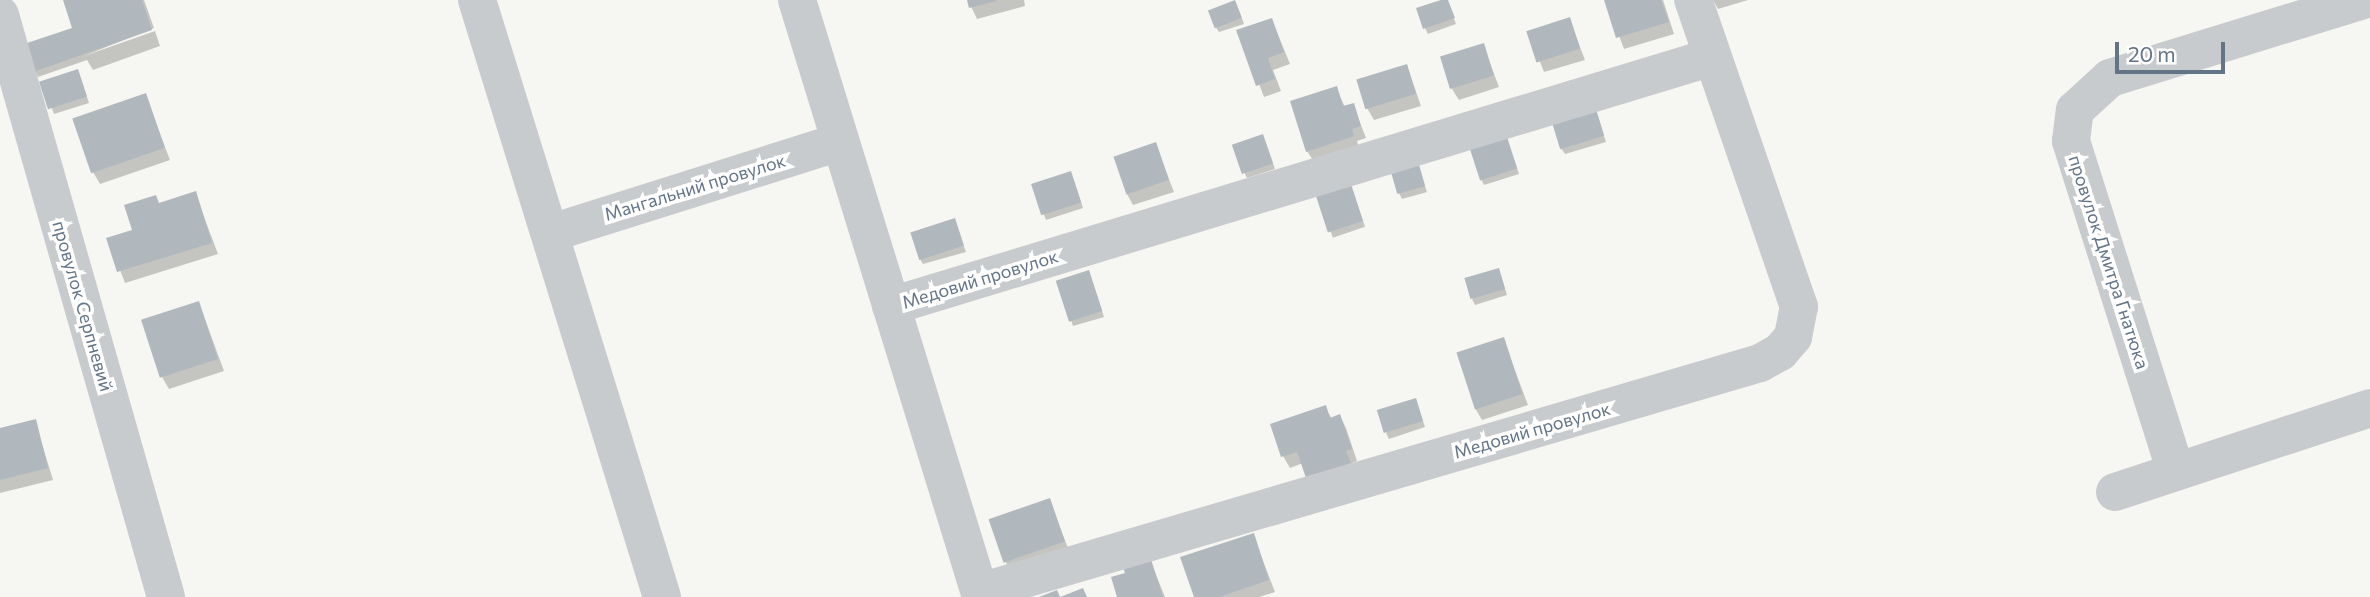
<!DOCTYPE html>
<meta charset="utf-8">
<style>
body{margin:0}
#map{position:relative;width:2370px;height:597px;overflow:hidden;background:#f6f6f2;font-family:Commissioner,sans-serif}
div>[style]{position:absolute}
.shadow>*{inset:0;background:#0003;transform-origin:0 0}
.building>*{inset:0;background:#b1b8bd;transform-origin:0 0}
.minor>*{height:38px;margin:-19px;padding:0 19px;transform-origin:19px;border-radius:19px;background:#c8cbce}
span{translate:-50% -50%;white-space:nowrap;text-align:center;line-height:1.15;-webkit-text-stroke:7px #fff;paint-order:stroke}
.street-label{font-size:18px;color:#627486}
.scale{position:absolute;left:2115px;top:42px;width:110px;height:32px;box-sizing:border-box;border:4px solid #627486;border-top:0;padding-left:9px;font-size:21px;line-height:24px;white-space:nowrap;color:#627486;-webkit-text-stroke:5px #fff;paint-order:stroke}
</style>
<div id="map">
<div class="shadow">
<div style="clip-path:polygon(64px 0,144px 0,154px 28px,84px 56px,155px 31px,160px 46px,93px 70px,87px 60px,38px 77px,35px 71px,75px 37px)"></div>
<div style="clip-path:polygon(968px 0,1024px 0,1025px 6px,977px 19px)"></div>
<div style="clip-path:polygon(1447px 0,1456px 24px,1428px 34px,1425px 28px)"></div>
<div style="clip-path:polygon(1663px 0,1674px 34px,1624px 49px,1606px 1px)"></div>
<div style="clip-path:polygon(1713px 0,1748px 0,1718px 9px)"></div>
<div style="clip-path:polygon(1238px 8px,1244px 24px,1219px 32px,1215px 26px)"></div>
<div style="clip-path:polygon(1569px 19px,1585px 60px,1544px 72px,1528px 32px)"></div>
<div style="clip-path:polygon(1272px 20px,1290px 64px,1273px 70px,1281px 91px,1264px 97px,1239px 32px)"></div>
<div style="clip-path:polygon(1483px 45px,1499px 87px,1459px 100px,1452px 89px)"></div>
<div style="clip-path:polygon(1407px 66px,1421px 106px,1374px 120px,1367px 108px)"></div>
<div style="clip-path:polygon(80px 76px,89px 103px,54px 114px,42px 82px)"></div>
<div style="clip-path:polygon(1336px 88px,1345px 107px,1353px 105px,1366px 138px,1357px 141px,1359px 148px,1314px 162px,1307px 151px)"></div>
<div style="clip-path:polygon(145px 95px,170px 160px,100px 184px,93px 172px)"></div>
<div style="clip-path:polygon(1598px 117px,1606px 142px,1565px 154px,1561px 148px)"></div>
<div style="clip-path:polygon(1263px 136px,1275px 169px,1247px 178px,1244px 172px)"></div>
<div style="clip-path:polygon(1507px 139px,1519px 174px,1484px 185px,1481px 179px)"></div>
<div style="clip-path:polygon(1155px 144px,1174px 192px,1133px 205px,1127px 194px)"></div>
<div style="clip-path:polygon(1417px 163px,1427px 192px,1402px 199px,1399px 193px)"></div>
<div style="clip-path:polygon(1073px 178px,1083px 208px,1046px 220px,1033px 185px)"></div>
<div style="left:1351px;top:186px;width:43px;height:34px;rotate:71deg"></div>
<div style="clip-path:polygon(195px 193px,218px 254px,125px 283px,108px 239px,134px 231px,160px 204px)"></div>
<div style="clip-path:polygon(954px 220px,966px 252px,923px 264px,920px 259px)"></div>
<div style="clip-path:polygon(1501px 275px,1507px 295px,1475px 305px,1472px 299px)"></div>
<div style="clip-path:polygon(1091px 278px,1104px 317px,1073px 326px,1058px 282px)"></div>
<div style="clip-path:polygon(199px 303px,224px 371px,169px 389px,162px 377px)"></div>
<div style="clip-path:polygon(1503px 339px,1528px 405px,1482px 420px,1475px 408px)"></div>
<div style="clip-path:polygon(1418px 406px,1425px 427px,1389px 439px,1386px 433px)"></div>
<div style="clip-path:polygon(1325px 407px,1332px 419px,1340px 416px,1346px 428px,1357px 461px,1352px 463px,1356px 475px,1303px 463px,1290px 468px,1283px 456px)"></div>
<div style="clip-path:polygon(35px 421px,53px 480px,0 493px,0 430px)"></div>
<div style="clip-path:polygon(1049px 500px,1070px 553px,1012px 573px,1005px 561px)"></div>
<div style="clip-path:polygon(1253px 535px,1275px 592px,1259px 597px,1195px 597px)"></div>
<div style="clip-path:polygon(1148px 555px,1165px 597px,1119px 597px,1127px 574px)"></div>
</div>
<div class="building">
<div style="clip-path:polygon(63px 0,142px 0,152px 30px,33px 72px,24px 44px,72px 28px)"></div>
<div style="clip-path:polygon(967px 0,996px 0,996px 1px,969px 8px)"></div>
<div style="left:1235px;top:0;width:19px;height:29px;rotate:69deg"></div>
<div style="clip-path:polygon(1441px 0,1448px 0,1455px 18px,1423px 29px,1416px 8px)"></div>
<div style="clip-path:polygon(1604px 0,1661px 0,1669px 22px,1616px 38px)"></div>
<div style="left:1570px;top:17px;width:33px;height:46px;rotate:72deg"></div>
<div style="clip-path:polygon(1272px 18px,1284px 52px,1268px 58px,1275px 79px,1256px 86px,1236px 30px)"></div>
<div style="left:1484px;top:43px;width:34px;height:46px;rotate:73deg"></div>
<div style="left:1407px;top:64px;width:31px;height:53px;rotate:73deg"></div>
<div style="left:78px;top:69px;width:29px;height:41px;rotate:72deg"></div>
<div style="clip-path:polygon(1337px 86px,1343px 106px,1354px 103px,1361px 126px,1352px 129px,1354px 136px,1306px 152px,1290px 101px)"></div>
<div style="left:146px;top:93px;width:58px;height:78px;rotate:71deg"></div>
<div style="left:1596px;top:109px;width:28px;height:46px;rotate:73deg"></div>
<div style="left:1263px;top:134px;width:31px;height:33px;rotate:71deg"></div>
<div style="left:1507px;top:137px;width:33px;height:39px;rotate:72deg"></div>
<div style="left:1156px;top:142px;width:40px;height:45px;rotate:71deg"></div>
<div style="left:1418px;top:161px;width:26px;height:29px;rotate:74deg"></div>
<div style="left:1071px;top:171px;width:33px;height:42px;rotate:72deg"></div>
<div style="left:1351px;top:184px;width:39px;height:37px;rotate:72deg"></div>
<div style="clip-path:polygon(196px 191px,212px 243px,117px 272px,106px 238px,132px 230px,124px 205px,156px 195px,159px 203px)"></div>
<div style="left:955px;top:218px;width:29px;height:47px;rotate:72deg"></div>
<div style="left:1499px;top:268px;width:22px;height:36px;rotate:74deg"></div>
<div style="left:1089px;top:270px;width:43px;height:35px;rotate:72deg"></div>
<div style="left:199px;top:301px;width:61px;height:61px;rotate:72deg"></div>
<div style="left:1504px;top:337px;width:60px;height:50px;rotate:72deg"></div>
<div style="left:1416px;top:398px;width:24px;height:41px;rotate:73deg"></div>
<div style="clip-path:polygon(1326px 405px,1330px 418px,1340px 414px,1352px 449px,1346px 451px,1351px 463px,1306px 478px,1297px 452px,1281px 457px,1270px 424px)"></div>
<div style="clip-path:polygon(36px 419px,48px 468px,0 480px,0 428px)"></div>
<div style="left:1050px;top:498px;width:46px;height:65px;rotate:71deg"></div>
<div style="clip-path:polygon(1254px 533px,1269px 580px,1219px 597px,1194px 597px,1180px 557px)"></div>
<div style="clip-path:polygon(1149px 553px,1163px 597px,1117px 597px,1111px 577px,1125px 573px,1121px 562px)"></div>
<div style="clip-path:polygon(1083px 588px,1087px 597px,1060px 597px)"></div>
<div style="clip-path:polygon(1057px 590px,1060px 597px,1039px 597px)"></div>
</div>
<div class="minor">
<div style="left:477px;top:0;width:625px;rotate:72.78deg"></div>
<div style="left:797px;top:0;width:625px;rotate:72.87deg"></div>
<div style="left:0;top:15px;width:605px;rotate:74.08deg"></div>
<div style="left:551px;top:233px;width:302px;rotate:-17.5deg"></div>
<div style="left:891px;top:306px;width:858px;rotate:-16.87deg"></div>
<div style="left:2175px;top:469px;width:344px;rotate:-107.6deg"></div>
<div style="left:2071px;top:141px;width:31px;rotate:-83deg"></div>
<div style="left:2075px;top:110px;width:47px;rotate:-42.4deg"></div>
<div style="left:2110px;top:78px;width:265px;rotate:-17.1deg"></div>
<div style="left:2115px;top:492px;width:268px;rotate:-18.2deg"></div>
<div style="left:980px;top:592px;width:813px;rotate:-16.36deg"></div>
<div style="left:1760px;top:363px;width:23px;rotate:-29deg"></div>
<div style="left:1780px;top:352px;width:20px;rotate:-49deg"></div>
<div style="left:1793px;top:337px;width:31px;rotate:-79deg"></div>
<div style="left:1799px;top:307px;width:325px;rotate:-109deg"></div>
</div>
<div class="street-label">
<span style="left:695px;top:187px;rotate:-17deg">Мангальний провулок</span>
<span style="left:2109px;top:262px;rotate:72deg">провулок Дмитра Гнатюка</span>
<span style="left:980px;top:279px;rotate:-17deg">Медовий провулок</span>
<span style="left:83px;top:306px;rotate:74deg">провулок Серпневий</span>
<span style="left:1532px;top:430px;rotate:-16deg">Медовий провулок</span>
</div>
<div class="scale">20 m</div>
</div>
